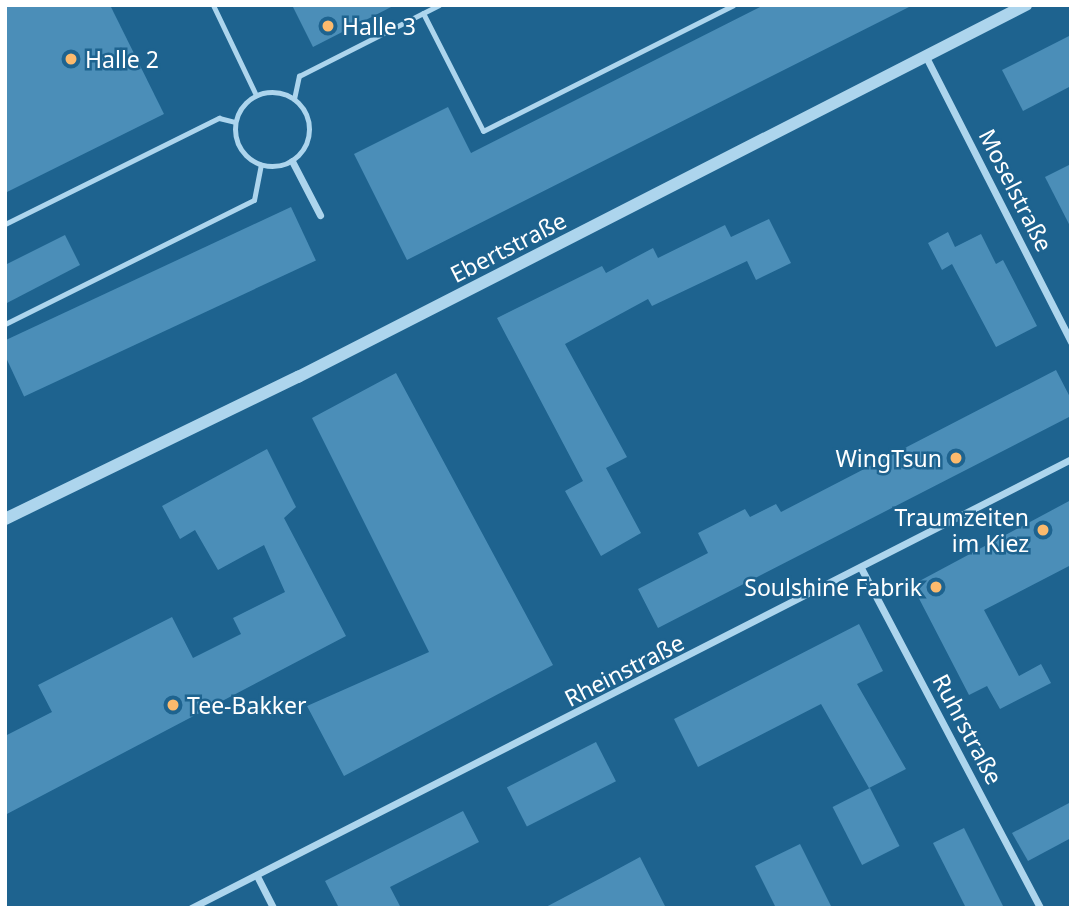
<!DOCTYPE html>
<meta charset="utf-8">
<style>
body{margin:0}
#map{position:relative;width:1076px;height:913px;overflow:hidden;background:#1e638f;font-family:"Noto Sans",sans-serif}
div>[style]{position:absolute}
.building>*{inset:0;background:#4b8eb8;transform-origin:0 0}
.service>*{height:5px;margin:-2.5px;padding:0 2.5px;transform-origin:2.5px;border-radius:2.5px;background:#add5ed}
.service>.ring{margin:-2.5px;padding:0;box-sizing:content-box;background:none;border:5px solid #add5ed;border-radius:50%}
.minor>*{height:7px;margin:-3.5px;padding:0 3.5px;transform-origin:3.5px;border-radius:3.5px;background:#add5ed}
.tertiary>*{height:12px;margin:-6px;padding:0 6px;transform-origin:6px;border-radius:6px;background:#add5ed}
.dots>*{width:19px;height:19px;translate:-50% -50%;box-sizing:border-box;border:4px solid #1e638f;border-radius:50%}
span{translate:-50% -50%;white-space:nowrap;text-align:center;line-height:1.15;-webkit-text-stroke:5px #1e638f;paint-order:stroke}
.poi-label{font-size:23px;color:#fff}
.left{translate:0 -50%;text-align:left}
.right{translate:-100% -50%;text-align:right}
.street-label{font-size:23px;color:#fff}
.frame{position:absolute;inset:0;border:7px solid #fff;pointer-events:none}
</style>
<div id="map">
<div class="building">
<div style="clip-path:polygon(5px 5px,110px 5px,164px 114px,5px 193px)"></div>
<div style="clip-path:polygon(292px 5px,395px 5px,313px 47px)"></div>
<div style="clip-path:polygon(764px 5px,913px 5px,407px 260px,354px 154px,448px 107px,471px 153px)"></div>
<div style="clip-path:polygon(1071px 35px,1071px 86px,1023px 111px,1002px 70px)"></div>
<div style="clip-path:polygon(1071px 164px,1071px 228px,1045px 177px)"></div>
<div style="left:291px;top:207px;width:59px;height:322px;rotate:65deg"></div>
<div style="clip-path:polygon(769px 219px,791px 263px,756px 280px,747px 261px,652px 306px,648px 299px,565px 344px,627px 457px,606px 468px,641px 533px,601px 556px,565px 491px,583px 481px,497px 318px,602px 266px,606px 273px,653px 248px,658px 258px,725px 225px,731px 237px)"></div>
<div style="clip-path:polygon(948px 232px,955px 247px,981px 234px,996px 264px,1003px 260px,1037px 326px,996px 347px,952px 264px,942px 270px,928px 243px)"></div>
<div style="clip-path:polygon(65px 235px,80px 265px,5px 304px,5px 265px)"></div>
<div style="clip-path:polygon(1056px 370px,1071px 399px,1071px 416px,658px 628px,638px 589px,708px 553px,698px 533px,745px 509px,750px 517px,776px 504px,781px 512px)"></div>
<div style="clip-path:polygon(396px 373px,553px 665px,344px 776px,307px 706px,429px 652px,312px 418px)"></div>
<div style="clip-path:polygon(267px 449px,296px 507px,284px 518px,346px 636px,5px 815px,5px 736px,52px 712px,38px 685px,172px 617px,193px 658px,241px 634px,233px 618px,285px 592px,264px 545px,218px 570px,195px 530px,180px 539px,162px 506px)"></div>
<div style="clip-path:polygon(1071px 500px,1071px 565px,984px 610px,1019px 676px,1041px 664px,1051px 683px,1000px 709px,987px 686px,969px 695px,912px 585px)"></div>
<div style="clip-path:polygon(859px 624px,883px 671px,857px 684px,906px 769px,869px 788px,821px 704px,698px 767px,674px 719px)"></div>
<div style="left:596px;top:742px;width:44px;height:100px;rotate:63deg"></div>
<div style="left:870px;top:788px;width:65px;height:42px;rotate:63deg"></div>
<div style="clip-path:polygon(1071px 802px,1071px 838px,1028px 861px,1012px 833px)"></div>
<div style="clip-path:polygon(463px 811px,479px 842px,390px 887px,401px 908px,339px 908px,325px 881px)"></div>
<div style="clip-path:polygon(964px 828px,1004px 908px,966px 908px,933px 843px)"></div>
<div style="clip-path:polygon(800px 844px,832px 908px,776px 908px,755px 866px)"></div>
<div style="clip-path:polygon(640px 857px,666px 908px,544px 908px,603px 877px)"></div>
</div>
<div class="service">
<div style="left:213px;top:5px;width:100px;rotate:64.5deg"></div>
<div style="left:423px;top:13px;width:132px;rotate:63deg"></div>
<div style="left:483px;top:131px;width:280px;rotate:-26.7deg"></div>
<div class="ring" style="left:235px;top:92px;width:69px;height:69px"></div>
<div style="left:294px;top:99px;width:24px;rotate:-78deg"></div>
<div style="left:299px;top:76px;width:157px;rotate:-26.9deg"></div>
<div style="left:5px;top:224px;width:239px;rotate:-26.4deg"></div>
<div style="left:219px;top:118px;width:16px;rotate:14deg"></div>
<div style="left:5px;top:324px;width:278px;rotate:-26.5deg"></div>
<div style="left:254px;top:200px;width:36px;rotate:-79deg"></div>
</div>
<div class="minor">
<div style="left:926px;top:57px;width:320px;rotate:63deg"></div>
<div style="left:292px;top:161px;width:61px;rotate:62.6deg"></div>
<div style="left:861px;top:568px;width:384px;rotate:62.2deg"></div>
<div style="left:257px;top:876px;width:36px;rotate:63deg"></div>
<div style="left:191px;top:908px;width:988px;rotate:-27.03deg"></div>
</div>
<div class="tertiary">
<div style="left:5px;top:519px;width:326px;rotate:-25.9deg"></div>
<div style="left:298px;top:377px;width:818px;rotate:-27.07deg"></div>
</div>
<div class="dots">
<div style="left:328px;top:26px;background:#fcba6d"></div>
<div style="left:71px;top:59px;background:#fcba6d"></div>
<div style="left:956px;top:458px;background:#fcba6d"></div>
<div style="left:1043px;top:530px;background:#fcba6d"></div>
<div style="left:936px;top:587px;background:#fcba6d"></div>
<div style="left:173px;top:705px;background:#fcba6d"></div>
</div>
<div class="poi-label">
<span class="left" style="left:342px;top:26px">Halle 3</span>
<span class="left" style="left:85px;top:59px">Halle 2</span>
<span class="right" style="left:942px;top:458px">WingTsun</span>
<span class="right" style="left:1029px;top:530px">Traumzeiten<br>im Kiez</span>
<span class="right" style="left:922px;top:587px">Soulshine Fabrik</span>
<span class="left" style="left:187px;top:705px">Tee-Bakker</span>
</div>
<div class="street-label">
<span style="left:1016px;top:190px;rotate:63deg">Moselstraße</span>
<span style="left:508px;top:247px;rotate:-27deg">Ebertstraße</span>
<span style="left:624px;top:670px;rotate:-27deg">Rheinstraße</span>
<span style="left:968px;top:729px;rotate:62deg">Ruhrstraße</span>
</div>
<div class="frame"></div>
</div>
